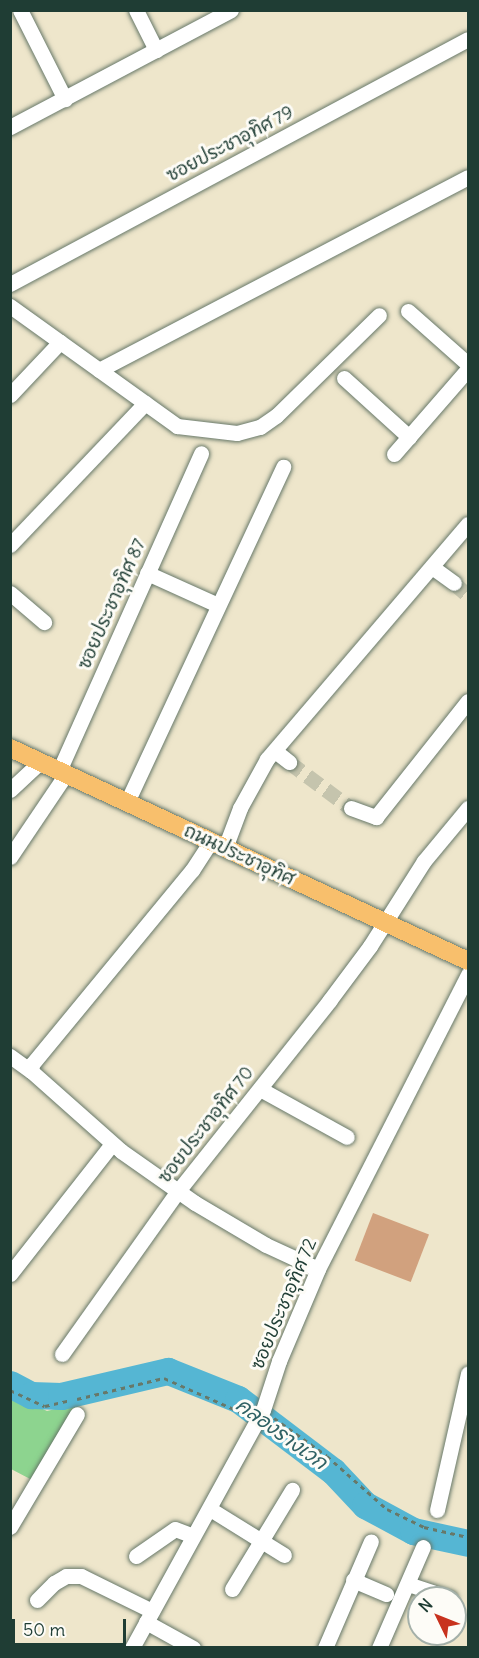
<!DOCTYPE html>
<meta charset="utf-8">
<style>
body{margin:0}
#map{position:relative;width:479px;height:1658px;overflow:hidden;background:#eee6cb;font-family:Delius,"Playpen Sans Thai",sans-serif}
div>[style]{position:absolute}
.green>*{inset:0;background:#8dd48f}
.river>*{height:27px;margin:-13.5px;padding:0 13.5px;transform-origin:13.5px;border-radius:13.5px;background:#55b6d3}
.building>*{inset:0;background:#d1a17e;transform-origin:0 0}
.minor-tunnel>*{height:15px;margin-top:-7.5px;transform-origin:0;background:repeating-linear-gradient(90deg,#c5c4ad 0 15px,transparent 0 23px)}
.path>*{height:3px;margin-top:-1.5px;transform-origin:0;background:repeating-linear-gradient(90deg,#677869 0 4.5px,transparent 0 9px)}
.roads{filter:drop-shadow(0 0 2px #677869) drop-shadow(0 0 2px #677869)}
.minor>*{height:15px;margin:-7.5px;padding:0 7.5px;transform-origin:7.5px;border-radius:7.5px;background:#fff}
.major>*{height:18px;margin:-9px;padding:0 9px;transform-origin:9px;border-radius:9px;background:#f8bf6c}
span{translate:-50% -50%;white-space:nowrap;text-align:center;line-height:1.15;-webkit-text-stroke:6px #fdfcf7;paint-order:stroke}
.street-label{font-size:18px;color:#1f3d34}
.water-label{font-size:20px;color:#2f6164;font-style:italic}
.frame{position:absolute;inset:0;border:12px solid #1f3d34;pointer-events:none}
.north{position:absolute;left:407px;top:1586px;width:60px;height:60px;box-sizing:border-box;background:#fdfcf7;border:2px solid #a4b0a9;border-radius:50%;rotate:313deg;font-size:16px;font-weight:700;line-height:24px;text-align:center;color:#1f3d34}
.north::after{content:'';display:block;margin:auto;width:21px;height:27px;background:#c8321e;clip-path:polygon(50% 0,100% 100%,50% 72%,0 100%)}
.scale{position:absolute;left:12px;top:1619px;width:114px;height:27px;box-sizing:border-box;border:3px solid #1f3d34;border-top:0;padding-left:8px;font-size:18px;line-height:21px;white-space:nowrap;color:#1f3d34;-webkit-text-stroke:4px #fdfcf7;paint-order:stroke}
</style>
<div id="map">
<div class="green">
<div style="clip-path:polygon(11px 1394px,47px 1411px,80px 1403px,34px 1481px,11px 1469px)"></div>
</div>
<div class="river">
<div style="left:10px;top:1384px;width:24px;rotate:28deg"></div>
<div style="left:31px;top:1395px;width:30px;rotate:2deg"></div>
<div style="left:61px;top:1396px;width:110px;rotate:-13.2deg"></div>
<div style="left:168px;top:1371px;width:75px;rotate:21.8deg"></div>
<div style="left:238px;top:1399px;width:119px;rotate:37.2deg"></div>
<div style="left:333px;top:1471px;width:47px;rotate:46.7deg"></div>
<div style="left:365px;top:1505px;width:55px;rotate:28.4deg"></div>
<div style="left:413px;top:1531px;width:56px;rotate:12.3deg"></div>
</div>
<div class="building">
<div style="left:373px;top:1213px;width:60px;height:51px;rotate:21deg"></div>
</div>
<div class="minor-tunnel">
<div style="left:454px;top:583px;width:18px;rotate:41deg"></div>
<div style="left:289px;top:762px;width:77px;rotate:36.6deg"></div>
</div>
<div class="path">
<div style="left:10px;top:1390px;width:38px;rotate:25deg"></div>
<div style="left:45px;top:1406px;width:26px;rotate:-13deg"></div>
<div style="left:77px;top:1399px;width:89px;rotate:-13.6deg"></div>
<div style="left:164px;top:1378px;width:89px;rotate:24deg"></div>
<div style="left:274px;top:1418px;width:65px;rotate:35.6deg"></div>
<div style="left:327px;top:1456px;width:80px;rotate:41.5deg"></div>
<div style="left:387px;top:1509px;width:41px;rotate:25.9deg"></div>
<div style="left:424px;top:1527px;width:45px;rotate:12.8deg"></div>
</div>
<div class="roads">
<div class="minor">
<div style="left:20px;top:10px;width:100px;rotate:63.2deg"></div>
<div style="left:136px;top:10px;width:45px;rotate:63.4deg"></div>
<div style="left:10px;top:127px;width:250px;rotate:-27.9deg"></div>
<div style="left:10px;top:284px;width:519px;rotate:-28.14deg"></div>
<div style="left:10px;top:306px;width:206px;rotate:35.7deg"></div>
<div style="left:177px;top:426px;width:60px;rotate:6.7deg"></div>
<div style="left:237px;top:433px;width:24px;rotate:-15deg"></div>
<div style="left:260px;top:427px;width:19px;rotate:-35deg"></div>
<div style="left:276px;top:416px;width:144px;rotate:-44.4deg"></div>
<div style="left:408px;top:311px;width:80px;rotate:41.5deg"></div>
<div style="left:99px;top:370px;width:416px;rotate:-27.6deg"></div>
<div style="left:344px;top:378px;width:88px;rotate:42.2deg"></div>
<div style="left:10px;top:395px;width:73px;rotate:-46.7deg"></div>
<div style="left:394px;top:454px;width:113px;rotate:-49deg"></div>
<div style="left:10px;top:545px;width:196px;rotate:-46.4deg"></div>
<div style="left:432px;top:567px;width:27px;rotate:36deg"></div>
<div style="left:147px;top:573px;width:78px;rotate:24.3deg"></div>
<div style="left:10px;top:593px;width:45px;rotate:40.5deg"></div>
<div style="left:275px;top:751px;width:18px;rotate:38deg"></div>
<div style="left:59px;top:771px;width:348px;rotate:-65.9deg"></div>
<div style="left:10px;top:790px;width:41px;rotate:-43deg"></div>
<div style="left:127px;top:802px;width:370px;rotate:-65deg"></div>
<div style="left:351px;top:808px;width:27px;rotate:20deg"></div>
<div style="left:376px;top:817px;width:148px;rotate:-51.6deg"></div>
<div style="left:211px;top:841px;width:35px;rotate:123deg"></div>
<div style="left:192px;top:870px;width:251px;rotate:129.5deg"></div>
<div style="left:32px;top:1064px;width:7px;rotate:98deg"></div>
<div style="left:31px;top:1071px;width:120px;rotate:41.6deg"></div>
<div style="left:121px;top:1151px;width:90px;rotate:35.1deg"></div>
<div style="left:195px;top:1203px;width:82px;rotate:30.6deg"></div>
<div style="left:266px;top:1245px;width:57px;rotate:24.8deg"></div>
<div style="left:225px;top:848px;width:43px;rotate:-69.4deg"></div>
<div style="left:240px;top:808px;width:56px;rotate:-61.1deg"></div>
<div style="left:267px;top:759px;width:309px;rotate:-49.5deg"></div>
<div style="left:10px;top:857px;width:100px;rotate:-56deg"></div>
<div style="left:10px;top:1056px;width:26px;rotate:36deg"></div>
<div style="left:260px;top:1089px;width:99px;rotate:28.9deg"></div>
<div style="left:10px;top:1274px;width:165px;rotate:-51.9deg"></div>
<div style="left:62px;top:1354px;width:200px;rotate:-54.6deg"></div>
<div style="left:178px;top:1191px;width:243px;rotate:-51.5deg"></div>
<div style="left:329px;top:1001px;width:69px;rotate:-53.3deg"></div>
<div style="left:370px;top:946px;width:101px;rotate:-57.6deg"></div>
<div style="left:424px;top:861px;width:69px;rotate:-50.3deg"></div>
<div style="left:210px;top:1509px;width:87px;rotate:31.9deg"></div>
<div style="left:437px;top:1510px;width:140px;rotate:-77.2deg"></div>
<div style="left:10px;top:1527px;width:131px;rotate:-59.3deg"></div>
<div style="left:136px;top:1556px;width:47px;rotate:-34.7deg"></div>
<div style="left:175px;top:1529px;width:19px;rotate:21deg"></div>
<div style="left:353px;top:1580px;width:36px;rotate:23deg"></div>
<div style="left:408px;top:1584px;width:44px;rotate:18.4deg"></div>
<div style="left:232px;top:1589px;width:116px;rotate:-58.8deg"></div>
<div style="left:37px;top:1600px;width:24px;rotate:-45deg"></div>
<div style="left:54px;top:1583px;width:14px;rotate:-30deg"></div>
<div style="left:66px;top:1576px;width:15px"></div>
<div style="left:81px;top:1576px;width:79px;rotate:26.2deg"></div>
<div style="left:146px;top:1622px;width:54px;rotate:29deg"></div>
<div style="left:132px;top:1648px;width:272px;rotate:-61.2deg"></div>
<div style="left:263px;top:1410px;width:52px;rotate:-71.9deg"></div>
<div style="left:279px;top:1361px;width:100px;rotate:-67deg"></div>
<div style="left:318px;top:1269px;width:331px;rotate:-63deg"></div>
<div style="left:325px;top:1648px;width:116px;rotate:-66.7deg"></div>
<div style="left:379px;top:1648px;width:110px;rotate:-66.5deg"></div>
</div>
<div class="major">
<div style="left:10px;top:748px;width:505px;rotate:24.94deg"></div>
</div>
</div>
<div class="street-label">
<span style="left:230px;top:144px;rotate:-28deg">ซอยประชาอุทิศ 79</span>
<span style="left:112px;top:604px;rotate:-66deg">ซอยประชาอุทิศ 87</span>
<span style="left:239px;top:855px;rotate:25deg">ถนนประชาอุทิศ</span>
<span style="left:206px;top:1125px;rotate:-52deg">ซอยประชาอุทิศ 70</span>
<span style="left:284px;top:1304px;rotate:-67deg">ซอยประชาอุทิศ 72</span>
</div>
<div class="water-label">
<span style="left:282px;top:1433px;rotate:36deg">คลองรางเวก</span>
</div>
<div class="frame"></div>
<div class="north">N</div>
<div class="scale">50 m</div>
</div>
